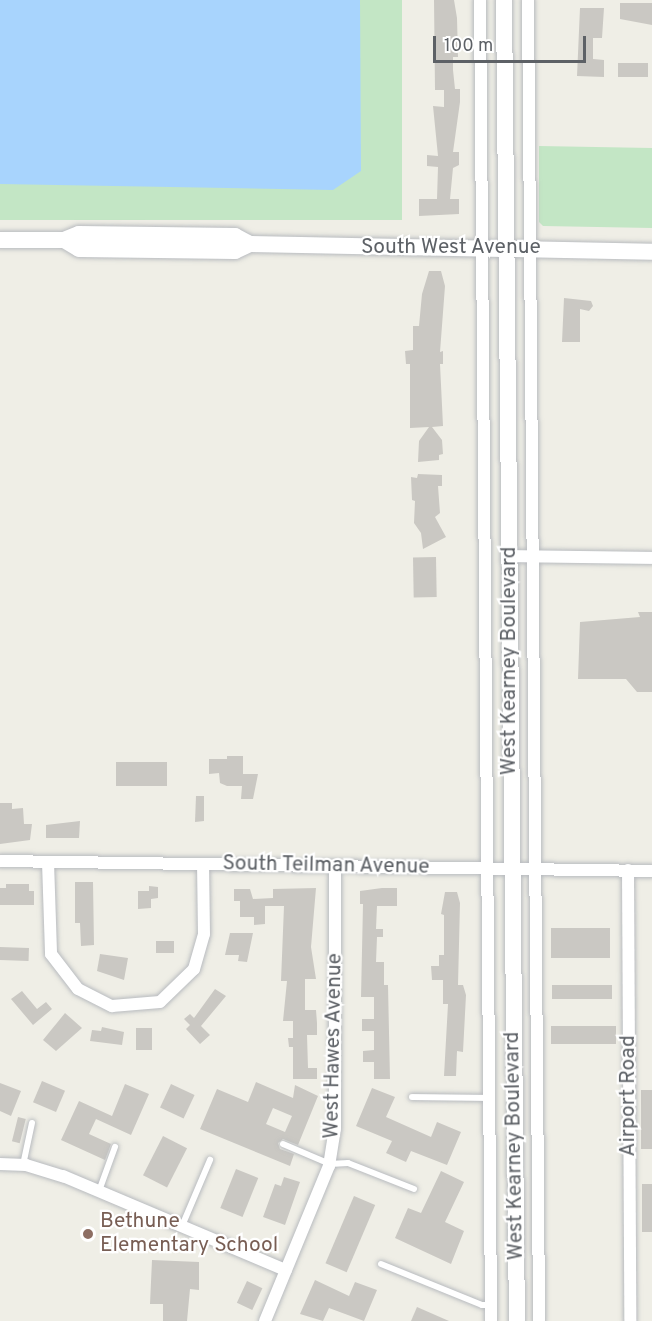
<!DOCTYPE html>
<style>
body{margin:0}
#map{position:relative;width:652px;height:1321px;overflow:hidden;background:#efeee6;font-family:Overpass,sans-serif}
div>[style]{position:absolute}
.green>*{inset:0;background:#c3e6c5;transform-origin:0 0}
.water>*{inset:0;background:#a8d4fd}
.building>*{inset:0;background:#cac8c3;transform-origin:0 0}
.roads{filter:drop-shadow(0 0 2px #b8bbbf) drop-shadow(0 0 2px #b8bbbf)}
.lane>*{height:6px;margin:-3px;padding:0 3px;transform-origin:3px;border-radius:3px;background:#fff}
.street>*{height:12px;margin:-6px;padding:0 6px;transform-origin:6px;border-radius:6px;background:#fff}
.secondary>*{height:16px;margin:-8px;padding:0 8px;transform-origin:8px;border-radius:8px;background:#fff}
.dots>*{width:16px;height:16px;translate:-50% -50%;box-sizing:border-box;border:3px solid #fff;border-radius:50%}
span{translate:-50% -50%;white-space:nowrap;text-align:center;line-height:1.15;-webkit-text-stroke:4.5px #fff;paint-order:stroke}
.street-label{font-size:21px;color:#5d6166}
.education-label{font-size:21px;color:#785e54}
.left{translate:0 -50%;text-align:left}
.scale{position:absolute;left:433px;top:36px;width:153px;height:27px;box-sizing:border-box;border:3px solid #5d6166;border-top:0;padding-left:8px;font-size:18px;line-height:21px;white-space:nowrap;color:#5d6166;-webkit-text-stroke:4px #fff;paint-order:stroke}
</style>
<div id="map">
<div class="green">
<div style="left:0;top:0;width:402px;height:220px"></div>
<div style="clip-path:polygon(539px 146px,652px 148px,652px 228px,543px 226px,539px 222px)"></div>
</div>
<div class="water">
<div style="clip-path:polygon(0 0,360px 0,361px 171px,333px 190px,0 184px)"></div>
</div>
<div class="building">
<div style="clip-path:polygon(434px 0,454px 0,457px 18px,458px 57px,453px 57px,453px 70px,455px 89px,460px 89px,460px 102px,453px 152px,459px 152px,459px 165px,453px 168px,450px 199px,459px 199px,459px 214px,419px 216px,419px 199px,437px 199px,438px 167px,427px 166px,427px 155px,438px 156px,433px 106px,444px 107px,444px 90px,435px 90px)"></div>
<div style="clip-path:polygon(620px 3px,652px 3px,652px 25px,620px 19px)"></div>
<div style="clip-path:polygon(580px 8px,604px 8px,602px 38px,593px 38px,593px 59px,604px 60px,604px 77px,577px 76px)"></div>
<div style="left:618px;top:63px;width:30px;height:14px"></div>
<div style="clip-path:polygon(429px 271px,441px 271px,445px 286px,440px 352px,443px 351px,443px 364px,440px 364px,443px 426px,432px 427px,442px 440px,443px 454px,439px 455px,439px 460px,418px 462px,419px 441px,429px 427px,410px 428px,410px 364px,406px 364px,405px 351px,413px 350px,413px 326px,419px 326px,422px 294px)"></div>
<div style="clip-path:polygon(564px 298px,591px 301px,593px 306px,589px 311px,580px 309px,580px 342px,562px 342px)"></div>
<div style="clip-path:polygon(418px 474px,442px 475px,442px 486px,438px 486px,440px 513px,435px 517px,446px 537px,423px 549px,421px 533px,414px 523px,415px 501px,412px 500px,411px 477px,417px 478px)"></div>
<div style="left:436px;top:557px;width:40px;height:23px;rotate:89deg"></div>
<div style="clip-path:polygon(638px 612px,652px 612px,652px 692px,637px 692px,626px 679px,578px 679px,580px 622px,640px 617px)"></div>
<div style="clip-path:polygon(227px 756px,243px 756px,243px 774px,258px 774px,253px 799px,241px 799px,242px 786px,227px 786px,220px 783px,219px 773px,209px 774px,209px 759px,227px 759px)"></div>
<div style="left:167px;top:762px;width:24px;height:51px;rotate:90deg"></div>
<div style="clip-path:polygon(196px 796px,204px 796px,204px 821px,195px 822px)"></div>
<div style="clip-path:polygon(0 803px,12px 803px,12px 809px,23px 808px,24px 824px,32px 824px,30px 840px,0 844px)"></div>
<div style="clip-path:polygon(80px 821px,79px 838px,46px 838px,46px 825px)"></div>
<div style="clip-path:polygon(75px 882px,93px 882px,94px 945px,81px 946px,80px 923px,75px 923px)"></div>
<div style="clip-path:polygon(6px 884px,29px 884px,29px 891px,34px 891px,34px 905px,0 905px,0 888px,6px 888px)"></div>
<div style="clip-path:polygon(149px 886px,158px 887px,158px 898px,151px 899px,151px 908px,138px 909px,138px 891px,149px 891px)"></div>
<div style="clip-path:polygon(316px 888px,311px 947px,316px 979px,305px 979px,305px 1010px,316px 1010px,317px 1023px,317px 1035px,307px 1035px,308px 1068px,317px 1068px,317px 1079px,293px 1079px,293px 1047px,289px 1047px,288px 1038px,293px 1038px,293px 1021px,283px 1021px,287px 981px,281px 981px,284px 906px,265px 906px,265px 924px,254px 925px,254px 917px,240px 917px,240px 901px,234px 901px,234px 889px,250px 889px,253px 899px,273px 898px,273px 889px)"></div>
<div style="clip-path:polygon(382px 888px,397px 888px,397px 906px,377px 906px,376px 929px,383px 929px,383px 937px,377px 937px,376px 962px,384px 962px,384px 985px,388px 985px,390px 1079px,374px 1079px,374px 1062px,363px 1062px,363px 1051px,374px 1050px,374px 1031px,362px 1031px,362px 1019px,374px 1019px,374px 997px,361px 997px,363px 904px,360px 904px,360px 891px)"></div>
<div style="clip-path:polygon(445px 892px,457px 892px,460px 903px,458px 985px,463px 985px,466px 995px,463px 1052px,457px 1051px,456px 1076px,444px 1076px,448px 1004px,443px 1004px,443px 980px,432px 980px,431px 966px,439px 966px,439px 955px,444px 955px,444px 915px,441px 914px)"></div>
<div style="left:551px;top:928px;width:59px;height:30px"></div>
<div style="clip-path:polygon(230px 933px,253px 933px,247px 962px,238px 961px,239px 955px,225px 955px)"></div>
<div style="left:156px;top:941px;width:18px;height:12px"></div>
<div style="left:0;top:947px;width:29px;height:13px;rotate:2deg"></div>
<div style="clip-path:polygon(100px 954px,128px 958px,124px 980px,97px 971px)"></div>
<div style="left:552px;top:985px;width:60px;height:14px"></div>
<div style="clip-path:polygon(215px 989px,226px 996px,201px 1026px,210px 1035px,200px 1044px,186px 1029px,190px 1025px,184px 1019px,190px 1014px,194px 1018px)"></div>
<div style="clip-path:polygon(22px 991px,37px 1009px,46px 1002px,52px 1009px,33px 1025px,11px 999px)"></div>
<div style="clip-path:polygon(65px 1013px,82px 1028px,56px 1051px,43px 1040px)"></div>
<div style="left:551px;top:1026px;width:65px;height:18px"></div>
<div style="clip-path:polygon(102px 1027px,124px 1032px,122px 1045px,90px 1041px,92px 1030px,101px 1031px)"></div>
<div style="left:136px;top:1028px;width:16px;height:22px"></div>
<div style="left:42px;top:1081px;width:25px;height:23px;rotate:23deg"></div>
<div style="clip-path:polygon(evenodd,256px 1082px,293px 1098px,295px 1085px,318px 1096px,298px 1145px,283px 1139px,278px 1143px,280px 1149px,294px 1154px,290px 1166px,200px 1129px,217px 1089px,248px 1102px,256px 1082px,273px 1108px,292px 1116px,285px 1132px,266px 1124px,273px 1108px)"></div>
<div style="clip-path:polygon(0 1083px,21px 1091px,11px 1116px,0 1111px)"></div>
<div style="clip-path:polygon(125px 1084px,149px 1094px,131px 1135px,96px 1119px,89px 1134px,111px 1144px,105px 1160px,61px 1140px,79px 1101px,112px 1116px)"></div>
<div style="left:171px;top:1084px;width:26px;height:26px;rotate:25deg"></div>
<div style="clip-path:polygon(372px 1088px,395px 1097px,386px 1117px,431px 1137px,437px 1122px,461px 1132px,447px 1165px,411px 1151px,406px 1162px,386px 1153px,392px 1141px,356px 1126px)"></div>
<div style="left:641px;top:1090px;width:11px;height:59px"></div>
<div style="left:18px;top:1117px;width:8px;height:25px;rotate:14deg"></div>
<div style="left:163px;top:1136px;width:27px;height:44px;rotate:27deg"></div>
<div style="left:236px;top:1169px;width:24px;height:42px;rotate:22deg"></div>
<div style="clip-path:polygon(441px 1171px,464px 1182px,445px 1222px,464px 1231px,451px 1264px,395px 1238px,408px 1208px,421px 1213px)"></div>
<div style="clip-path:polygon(284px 1177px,300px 1182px,285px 1225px,263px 1217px,275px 1184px,281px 1186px)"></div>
<div style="left:642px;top:1184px;width:10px;height:48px"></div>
<div style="left:354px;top:1196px;width:23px;height:73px;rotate:23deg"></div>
<div style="clip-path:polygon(152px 1260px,199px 1262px,199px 1290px,190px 1289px,187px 1321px,163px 1321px,163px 1304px,150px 1304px)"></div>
<div style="clip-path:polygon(315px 1280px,349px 1296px,355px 1282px,377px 1290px,364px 1321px,329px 1308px,323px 1321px,300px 1314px)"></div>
<div style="left:247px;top:1281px;width:17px;height:24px;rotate:25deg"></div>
<div style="clip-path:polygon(417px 1307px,449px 1321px,411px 1321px)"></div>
</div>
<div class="roads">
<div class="lane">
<div style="left:412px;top:1097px;width:77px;rotate:0.7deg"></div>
<div style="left:283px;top:1144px;width:51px;rotate:23.1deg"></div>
<div style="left:330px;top:1164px;width:18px;rotate:-3deg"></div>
<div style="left:348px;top:1163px;width:71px;rotate:21.5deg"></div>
<div style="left:23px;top:1165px;width:43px;rotate:-77.9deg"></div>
<div style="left:99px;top:1191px;width:47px;rotate:-70deg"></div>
<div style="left:182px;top:1226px;width:72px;rotate:-67deg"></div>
<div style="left:381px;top:1264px;width:109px;rotate:22.1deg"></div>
<div style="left:482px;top:1305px;width:8px"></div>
</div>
<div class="street">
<div style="left:480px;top:0;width:1321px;rotate:89.52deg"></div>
<div style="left:528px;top:0;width:1321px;rotate:89.52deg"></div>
<div style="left:509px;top:556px;width:143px;rotate:0.8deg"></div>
<div style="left:0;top:861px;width:652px;rotate:0.88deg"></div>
<div style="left:48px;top:862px;width:92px;rotate:88.1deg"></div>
<div style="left:51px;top:954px;width:44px;rotate:52.4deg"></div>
<div style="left:78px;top:989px;width:38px;rotate:27deg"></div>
<div style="left:112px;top:1006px;width:48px;rotate:-4.8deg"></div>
<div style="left:160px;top:1002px;width:47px;rotate:-44.1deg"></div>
<div style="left:194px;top:969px;width:36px;rotate:-74deg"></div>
<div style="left:204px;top:934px;width:70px;rotate:-90.8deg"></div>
<div style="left:628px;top:870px;width:451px;rotate:89.7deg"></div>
<div style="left:0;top:1164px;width:26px;rotate:2deg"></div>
<div style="left:26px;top:1165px;width:39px;rotate:17deg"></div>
<div style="left:63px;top:1176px;width:242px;rotate:22.9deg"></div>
<div style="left:265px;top:1321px;width:168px;rotate:-67.6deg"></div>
<div style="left:329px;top:1166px;width:37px;rotate:-81deg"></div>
<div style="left:335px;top:1129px;width:263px;rotate:-90deg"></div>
</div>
<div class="secondary">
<div style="left:504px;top:0;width:1321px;rotate:89.44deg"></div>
<div style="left:0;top:240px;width:64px"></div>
<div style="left:64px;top:240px;width:16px;rotate:-22deg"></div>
<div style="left:79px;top:234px;width:156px;rotate:0.7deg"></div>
<div style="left:235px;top:236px;width:17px;rotate:28deg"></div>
<div style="left:250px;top:244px;width:402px;rotate:1.1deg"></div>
<div style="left:64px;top:240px;width:17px;rotate:31deg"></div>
<div style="left:79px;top:249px;width:156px;rotate:0.7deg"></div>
<div style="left:235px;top:251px;width:17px;rotate:-25deg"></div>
</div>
</div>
<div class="dots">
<div style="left:88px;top:1234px;background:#8d6e63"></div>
</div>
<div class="street-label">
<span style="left:451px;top:248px">South West Avenue</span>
<span style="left:510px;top:661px;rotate:-90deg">West Kearney Boulevard</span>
<span style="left:326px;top:866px;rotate:1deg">South Teilman Avenue</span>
<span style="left:334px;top:1046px;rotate:-89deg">West Hawes Avenue</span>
<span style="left:629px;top:1096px;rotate:-90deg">Airport Road</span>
<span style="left:515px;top:1146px;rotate:-91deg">West Kearney Boulevard</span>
</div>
<div class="education-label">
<span class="left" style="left:100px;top:1234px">Bethune<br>Elementary School</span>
</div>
<div class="scale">100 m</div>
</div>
